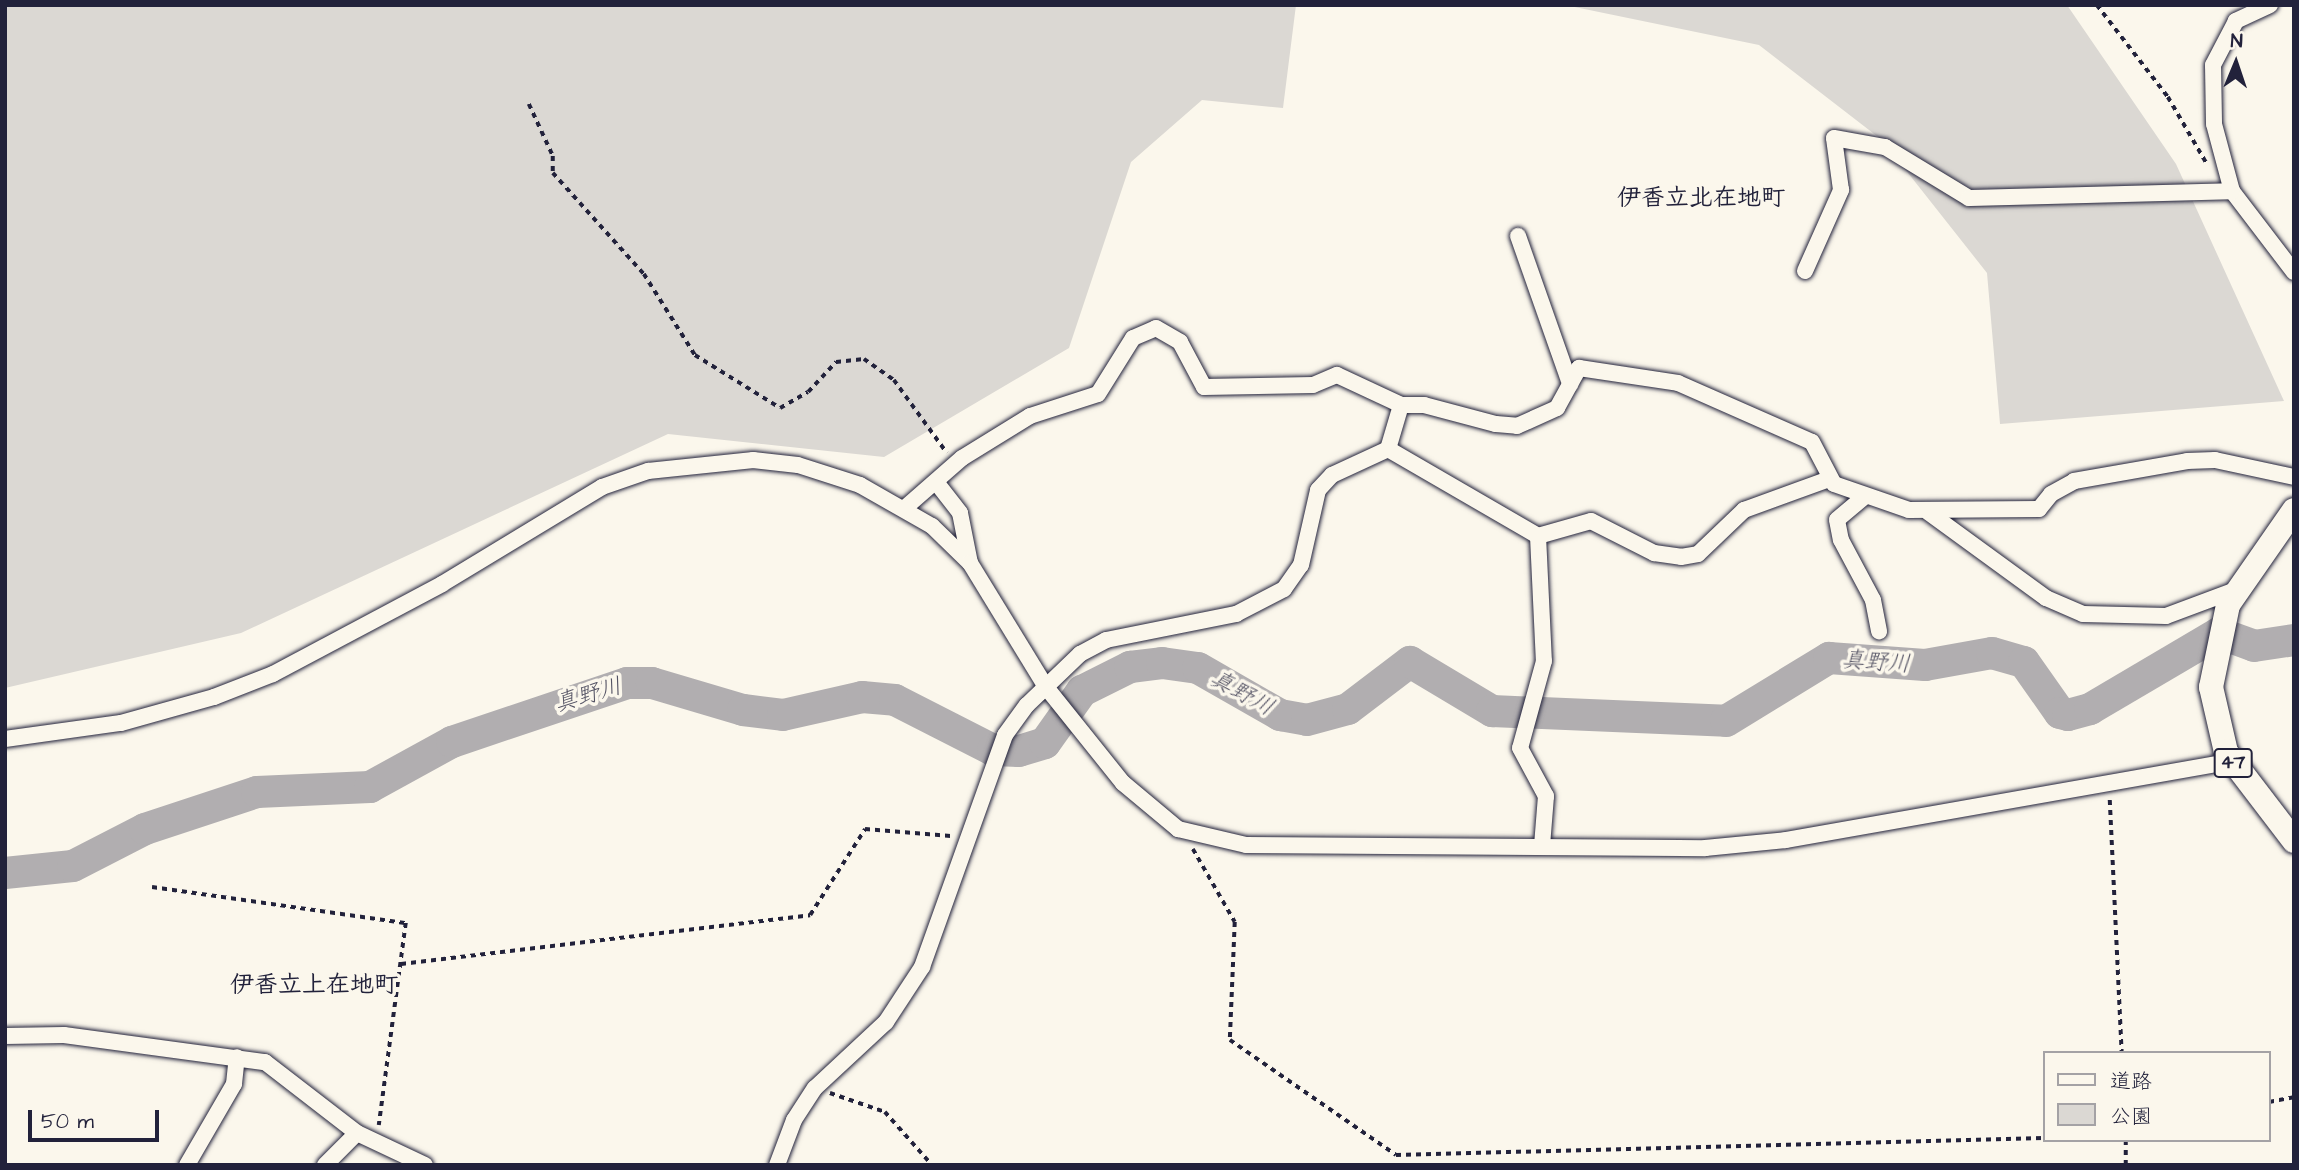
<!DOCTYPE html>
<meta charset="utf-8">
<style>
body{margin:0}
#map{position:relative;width:2299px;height:1170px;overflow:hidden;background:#fbf7ec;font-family:"Architects Daughter","Klee One",sans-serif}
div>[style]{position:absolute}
.green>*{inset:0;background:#dbd8d3}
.river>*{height:32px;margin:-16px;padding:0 16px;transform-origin:16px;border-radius:16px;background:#b1aeb0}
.path>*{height:3.5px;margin-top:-1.75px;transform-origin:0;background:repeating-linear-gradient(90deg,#22223b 0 5px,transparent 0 10px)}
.roads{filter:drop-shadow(0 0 2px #22223b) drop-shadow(0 0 2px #22223b)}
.minor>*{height:16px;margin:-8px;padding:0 8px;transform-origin:8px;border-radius:8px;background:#fbf7ec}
.primary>*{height:24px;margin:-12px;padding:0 12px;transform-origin:12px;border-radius:12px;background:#fbf7ec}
span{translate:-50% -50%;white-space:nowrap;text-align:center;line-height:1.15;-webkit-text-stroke:7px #fbf7ec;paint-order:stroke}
.shield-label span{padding:2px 5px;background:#fbf7ec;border:2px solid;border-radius:5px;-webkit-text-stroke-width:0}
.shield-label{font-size:19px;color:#22223b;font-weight:700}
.water-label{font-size:23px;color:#545364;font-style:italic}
.quarter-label{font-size:24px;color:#22223b;font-weight:700}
.frame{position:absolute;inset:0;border:7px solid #22223b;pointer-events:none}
.legend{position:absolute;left:2043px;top:1051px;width:228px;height:91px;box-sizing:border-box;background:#fbf7ec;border:2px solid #a4a2a5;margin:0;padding:9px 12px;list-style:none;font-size:21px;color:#22223b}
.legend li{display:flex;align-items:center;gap:14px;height:35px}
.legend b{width:35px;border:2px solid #a4a2a5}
.north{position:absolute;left:2201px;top:28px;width:70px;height:70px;-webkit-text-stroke:5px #fbf7ec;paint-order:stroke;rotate:2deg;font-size:19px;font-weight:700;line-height:28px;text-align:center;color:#22223b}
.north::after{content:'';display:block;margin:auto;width:24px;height:32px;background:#22223b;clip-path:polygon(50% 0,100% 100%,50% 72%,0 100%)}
.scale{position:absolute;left:28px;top:1110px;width:131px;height:32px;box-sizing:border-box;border:4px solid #22223b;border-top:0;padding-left:9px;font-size:21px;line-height:24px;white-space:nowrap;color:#22223b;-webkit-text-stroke:5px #fbf7ec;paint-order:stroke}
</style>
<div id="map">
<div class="green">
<div style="clip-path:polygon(5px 5px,1296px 5px,1283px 108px,1202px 100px,1131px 162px,1069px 348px,884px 457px,668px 434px,241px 633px,5px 688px)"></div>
<div style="clip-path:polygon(1565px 5px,2067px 5px,2176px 164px,2284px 401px,2000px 424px,1987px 273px,1882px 140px,1759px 45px)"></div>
</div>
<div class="river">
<div style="left:5px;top:873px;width:68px;rotate:-5.9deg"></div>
<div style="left:73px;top:866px;width:81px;rotate:-27.2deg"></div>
<div style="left:145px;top:829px;width:118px;rotate:-18.3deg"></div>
<div style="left:257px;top:792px;width:113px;rotate:-2.5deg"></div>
<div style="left:370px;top:787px;width:94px;rotate:-28.8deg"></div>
<div style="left:452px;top:742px;width:185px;rotate:-18.6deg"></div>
<div style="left:627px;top:683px;width:25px"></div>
<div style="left:652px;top:683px;width:95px;rotate:16.5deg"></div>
<div style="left:743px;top:710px;width:40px;rotate:7.1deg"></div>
<div style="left:783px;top:715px;width:81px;rotate:-12.8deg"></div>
<div style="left:862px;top:697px;width:33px;rotate:5deg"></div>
<div style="left:895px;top:700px;width:110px;rotate:27deg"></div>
<div style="left:993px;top:750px;width:26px;rotate:2deg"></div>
<div style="left:1019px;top:751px;width:27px;rotate:-17deg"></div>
<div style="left:1045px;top:743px;width:64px;rotate:-54.6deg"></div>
<div style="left:1082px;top:691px;width:54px;rotate:-26.6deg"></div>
<div style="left:1130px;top:667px;width:32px;rotate:-7deg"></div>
<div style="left:1162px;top:663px;width:36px;rotate:8deg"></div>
<div style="left:1198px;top:668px;width:95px;rotate:29.8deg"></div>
<div style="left:1280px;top:715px;width:27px;rotate:10deg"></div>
<div style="left:1307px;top:720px;width:42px;rotate:-15deg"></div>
<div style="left:1348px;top:709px;width:78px;rotate:-37.2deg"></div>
<div style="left:1410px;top:662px;width:96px;rotate:30.9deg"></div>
<div style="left:1492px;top:711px;width:234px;rotate:2.4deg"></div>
<div style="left:1726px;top:721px;width:121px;rotate:-31.5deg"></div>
<div style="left:1829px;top:658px;width:96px;rotate:4.2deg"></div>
<div style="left:1925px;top:665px;width:68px;rotate:-10.2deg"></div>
<div style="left:1992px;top:653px;width:33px;rotate:16deg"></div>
<div style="left:2024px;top:662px;width:62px;rotate:54.8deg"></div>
<div style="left:2060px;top:713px;width:8px;rotate:14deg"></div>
<div style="left:2068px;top:715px;width:23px;rotate:-15deg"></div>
<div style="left:2090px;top:709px;width:150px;rotate:-30.5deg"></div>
<div style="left:2219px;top:633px;width:37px;rotate:20deg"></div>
<div style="left:2254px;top:646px;width:40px;rotate:-8.5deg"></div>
</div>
<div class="path">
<div style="left:2097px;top:5px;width:116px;rotate:52.3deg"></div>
<div style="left:2168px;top:97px;width:78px;rotate:59.8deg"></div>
<div style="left:529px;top:104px;width:57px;rotate:65.2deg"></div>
<div style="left:553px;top:156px;width:17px;rotate:90deg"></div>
<div style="left:553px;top:173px;width:136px;rotate:48deg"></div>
<div style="left:644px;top:274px;width:96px;rotate:57.8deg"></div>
<div style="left:695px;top:355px;width:100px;rotate:31.9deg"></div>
<div style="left:780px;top:408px;width:32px;rotate:-30deg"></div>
<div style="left:808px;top:392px;width:41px;rotate:-47deg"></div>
<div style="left:836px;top:362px;width:28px;rotate:-6deg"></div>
<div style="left:864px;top:359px;width:37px;rotate:35deg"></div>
<div style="left:894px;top:380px;width:90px;rotate:54deg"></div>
<div style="left:2110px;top:800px;width:253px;rotate:87.3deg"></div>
<div style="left:1193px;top:849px;width:84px;rotate:60.1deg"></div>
<div style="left:1235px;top:922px;width:118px;rotate:92.4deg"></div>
<div style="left:1230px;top:1040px;width:202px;rotate:34.7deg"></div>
<div style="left:1396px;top:1155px;width:649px;rotate:-1.5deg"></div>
<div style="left:152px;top:887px;width:257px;rotate:8.1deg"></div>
<div style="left:406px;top:923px;width:204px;rotate:97.6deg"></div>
<div style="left:401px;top:964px;width:412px;rotate:-6.8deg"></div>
<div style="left:810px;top:915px;width:102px;rotate:-57.4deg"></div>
<div style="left:865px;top:829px;width:86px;rotate:4.7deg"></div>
<div style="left:830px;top:1093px;width:58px;rotate:19.1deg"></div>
<div style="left:885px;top:1112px;width:71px;rotate:48.4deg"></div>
<div style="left:2269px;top:1102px;width:25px;rotate:-11deg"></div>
<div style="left:2126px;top:1140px;width:25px;rotate:90deg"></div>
</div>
<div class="roads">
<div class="minor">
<div style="left:2270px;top:5px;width:38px;rotate:155deg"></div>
<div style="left:2236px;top:21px;width:50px;rotate:117.6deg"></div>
<div style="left:2213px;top:65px;width:59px;rotate:89deg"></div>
<div style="left:2214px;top:124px;width:69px;rotate:75deg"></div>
<div style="left:2232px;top:191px;width:102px;rotate:52.6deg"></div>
<div style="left:1518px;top:236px;width:157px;rotate:70.6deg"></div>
<div style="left:1805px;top:271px;width:89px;rotate:-66deg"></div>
<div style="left:1841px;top:190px;width:52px;rotate:-97.7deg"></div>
<div style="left:1834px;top:138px;width:52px;rotate:10deg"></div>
<div style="left:1885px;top:147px;width:98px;rotate:31.3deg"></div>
<div style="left:1969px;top:198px;width:263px;rotate:-1.5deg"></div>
<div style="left:1388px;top:449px;width:46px;rotate:-73.5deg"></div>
<div style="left:936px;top:482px;width:39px;rotate:52deg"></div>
<div style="left:960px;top:513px;width:51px;rotate:78.7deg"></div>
<div style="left:1864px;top:497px;width:35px;rotate:140deg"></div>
<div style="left:1837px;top:520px;width:20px;rotate:79deg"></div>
<div style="left:1841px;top:540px;width:68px;rotate:61.9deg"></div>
<div style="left:1873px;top:600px;width:32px;rotate:79deg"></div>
<div style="left:906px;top:507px;width:74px;rotate:-41.2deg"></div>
<div style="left:962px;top:458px;width:80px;rotate:-31.7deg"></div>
<div style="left:1030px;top:416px;width:71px;rotate:-17.9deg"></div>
<div style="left:1098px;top:394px;width:66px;rotate:-58deg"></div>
<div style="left:1133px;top:338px;width:25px;rotate:-23deg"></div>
<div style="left:1156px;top:328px;width:28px;rotate:30deg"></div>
<div style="left:1180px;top:342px;width:51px;rotate:61.9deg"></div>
<div style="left:1204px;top:387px;width:109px;rotate:-1.1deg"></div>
<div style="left:1313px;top:385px;width:26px;rotate:-23deg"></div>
<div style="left:1337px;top:375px;width:71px;rotate:25.1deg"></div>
<div style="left:1401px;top:405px;width:23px"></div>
<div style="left:1424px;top:405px;width:74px;rotate:14.8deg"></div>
<div style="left:1496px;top:424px;width:21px;rotate:5deg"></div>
<div style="left:1517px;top:426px;width:44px;rotate:-24.2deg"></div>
<div style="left:1557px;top:408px;width:46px;rotate:-61.2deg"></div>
<div style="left:1579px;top:368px;width:100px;rotate:8.6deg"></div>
<div style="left:1678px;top:383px;width:146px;rotate:23.8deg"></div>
<div style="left:1812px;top:442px;width:47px;rotate:62.4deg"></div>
<div style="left:1834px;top:484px;width:79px;rotate:19.1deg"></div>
<div style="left:1909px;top:510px;width:130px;rotate:-0.4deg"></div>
<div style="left:2039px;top:509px;width:19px;rotate:-51deg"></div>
<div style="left:2051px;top:494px;width:26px;rotate:-29deg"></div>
<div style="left:2074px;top:481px;width:115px;rotate:-10deg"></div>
<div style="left:2187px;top:461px;width:28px;rotate:-2deg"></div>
<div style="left:2215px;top:460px;width:81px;rotate:12.1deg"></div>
<div style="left:1928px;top:512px;width:146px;rotate:36.1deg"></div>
<div style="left:2046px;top:598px;width:40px;rotate:23.4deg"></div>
<div style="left:2083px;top:614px;width:83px;rotate:1.4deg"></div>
<div style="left:2166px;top:616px;width:75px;rotate:-20.4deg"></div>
<div style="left:1538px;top:536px;width:125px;rotate:87.3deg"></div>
<div style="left:1544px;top:661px;width:90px;rotate:105.4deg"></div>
<div style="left:1520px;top:748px;width:55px;rotate:61.6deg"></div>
<div style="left:1546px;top:796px;width:50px;rotate:94.6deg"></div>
<div style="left:5px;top:739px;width:117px;rotate:-7.9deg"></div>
<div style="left:121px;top:723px;width:97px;rotate:-15.6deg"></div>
<div style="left:214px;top:697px;width:63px;rotate:-21.3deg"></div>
<div style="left:273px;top:674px;width:191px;rotate:-28deg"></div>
<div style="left:442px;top:584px;width:187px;rotate:-31.2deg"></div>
<div style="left:602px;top:487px;width:49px;rotate:-19.2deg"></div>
<div style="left:648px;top:471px;width:106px;rotate:-6deg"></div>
<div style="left:753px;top:460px;width:45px;rotate:6.3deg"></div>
<div style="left:798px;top:465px;width:65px;rotate:17.9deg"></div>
<div style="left:860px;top:485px;width:83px;rotate:29.7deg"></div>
<div style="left:932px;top:526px;width:53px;rotate:44.2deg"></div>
<div style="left:970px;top:563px;width:145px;rotate:58.5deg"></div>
<div style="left:1046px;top:687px;width:123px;rotate:51.3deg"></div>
<div style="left:1123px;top:783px;width:72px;rotate:39.9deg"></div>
<div style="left:1178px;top:829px;width:70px;rotate:13.2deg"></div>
<div style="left:1246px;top:845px;width:459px;rotate:0.4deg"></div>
<div style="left:1705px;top:848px;width:81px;rotate:-5.6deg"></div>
<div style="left:1786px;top:840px;width:453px;rotate:-10deg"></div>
<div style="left:5px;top:1036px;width:59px;rotate:-1deg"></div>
<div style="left:64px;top:1035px;width:203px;rotate:7.7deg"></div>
<div style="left:265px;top:1062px;width:116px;rotate:37.7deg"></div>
<div style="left:357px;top:1133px;width:75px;rotate:25.2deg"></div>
<div style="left:187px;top:1165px;width:94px;rotate:-59.9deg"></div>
<div style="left:234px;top:1084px;width:27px;rotate:-84deg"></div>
<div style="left:325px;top:1165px;width:45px;rotate:-45deg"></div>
<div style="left:777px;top:1165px;width:48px;rotate:-69.3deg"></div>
<div style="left:794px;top:1120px;width:38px;rotate:-57deg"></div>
<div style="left:815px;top:1088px;width:97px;rotate:-42.9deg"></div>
<div style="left:886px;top:1022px;width:66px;rotate:-56.8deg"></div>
<div style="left:922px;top:967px;width:246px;rotate:-70.3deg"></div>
<div style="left:1005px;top:735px;width:37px;rotate:-54deg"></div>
<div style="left:1027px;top:705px;width:74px;rotate:-43.9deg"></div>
<div style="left:1080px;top:654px;width:30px;rotate:-28deg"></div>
<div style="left:1106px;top:640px;width:133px;rotate:-11.3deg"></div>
<div style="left:1236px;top:614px;width:54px;rotate:-27.5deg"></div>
<div style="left:1284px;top:589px;width:29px;rotate:-55deg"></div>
<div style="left:1301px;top:565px;width:77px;rotate:-77.2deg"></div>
<div style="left:1318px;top:490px;width:21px;rotate:-47deg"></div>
<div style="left:1332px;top:475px;width:62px;rotate:-24.9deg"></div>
<div style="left:1388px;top:449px;width:173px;rotate:30.1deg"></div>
<div style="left:1538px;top:536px;width:55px;rotate:-15.8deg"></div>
<div style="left:1591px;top:521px;width:71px;rotate:26.9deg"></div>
<div style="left:1654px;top:553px;width:27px;rotate:8deg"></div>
<div style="left:1681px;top:557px;width:17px;rotate:-10deg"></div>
<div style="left:1698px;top:554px;width:64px;rotate:-43.7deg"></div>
<div style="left:1744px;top:510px;width:90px;rotate:-20deg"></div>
</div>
<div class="primary">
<div style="left:2294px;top:510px;width:116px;rotate:124.8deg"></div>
<div style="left:2228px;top:605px;width:84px;rotate:101.7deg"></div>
<div style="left:2211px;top:687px;width:67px;rotate:77deg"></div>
<div style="left:2226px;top:752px;width:112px;rotate:52.6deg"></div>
</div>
</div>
<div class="shield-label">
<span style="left:2233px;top:763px">47</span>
</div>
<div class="water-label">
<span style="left:1876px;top:662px;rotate:4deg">真野川</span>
<span style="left:1242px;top:693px;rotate:29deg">真野川</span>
<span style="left:588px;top:695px;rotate:-16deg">真野川</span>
</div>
<div class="quarter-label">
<span style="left:1701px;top:199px">伊香立北在地町</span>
<span style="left:314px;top:986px">伊香立上在地町</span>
</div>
<div class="frame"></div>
<ul class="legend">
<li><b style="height:9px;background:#fbf7ec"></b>道路</li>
<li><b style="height:19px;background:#dbd8d3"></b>公園</li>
</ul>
<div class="north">N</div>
<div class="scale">50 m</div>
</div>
